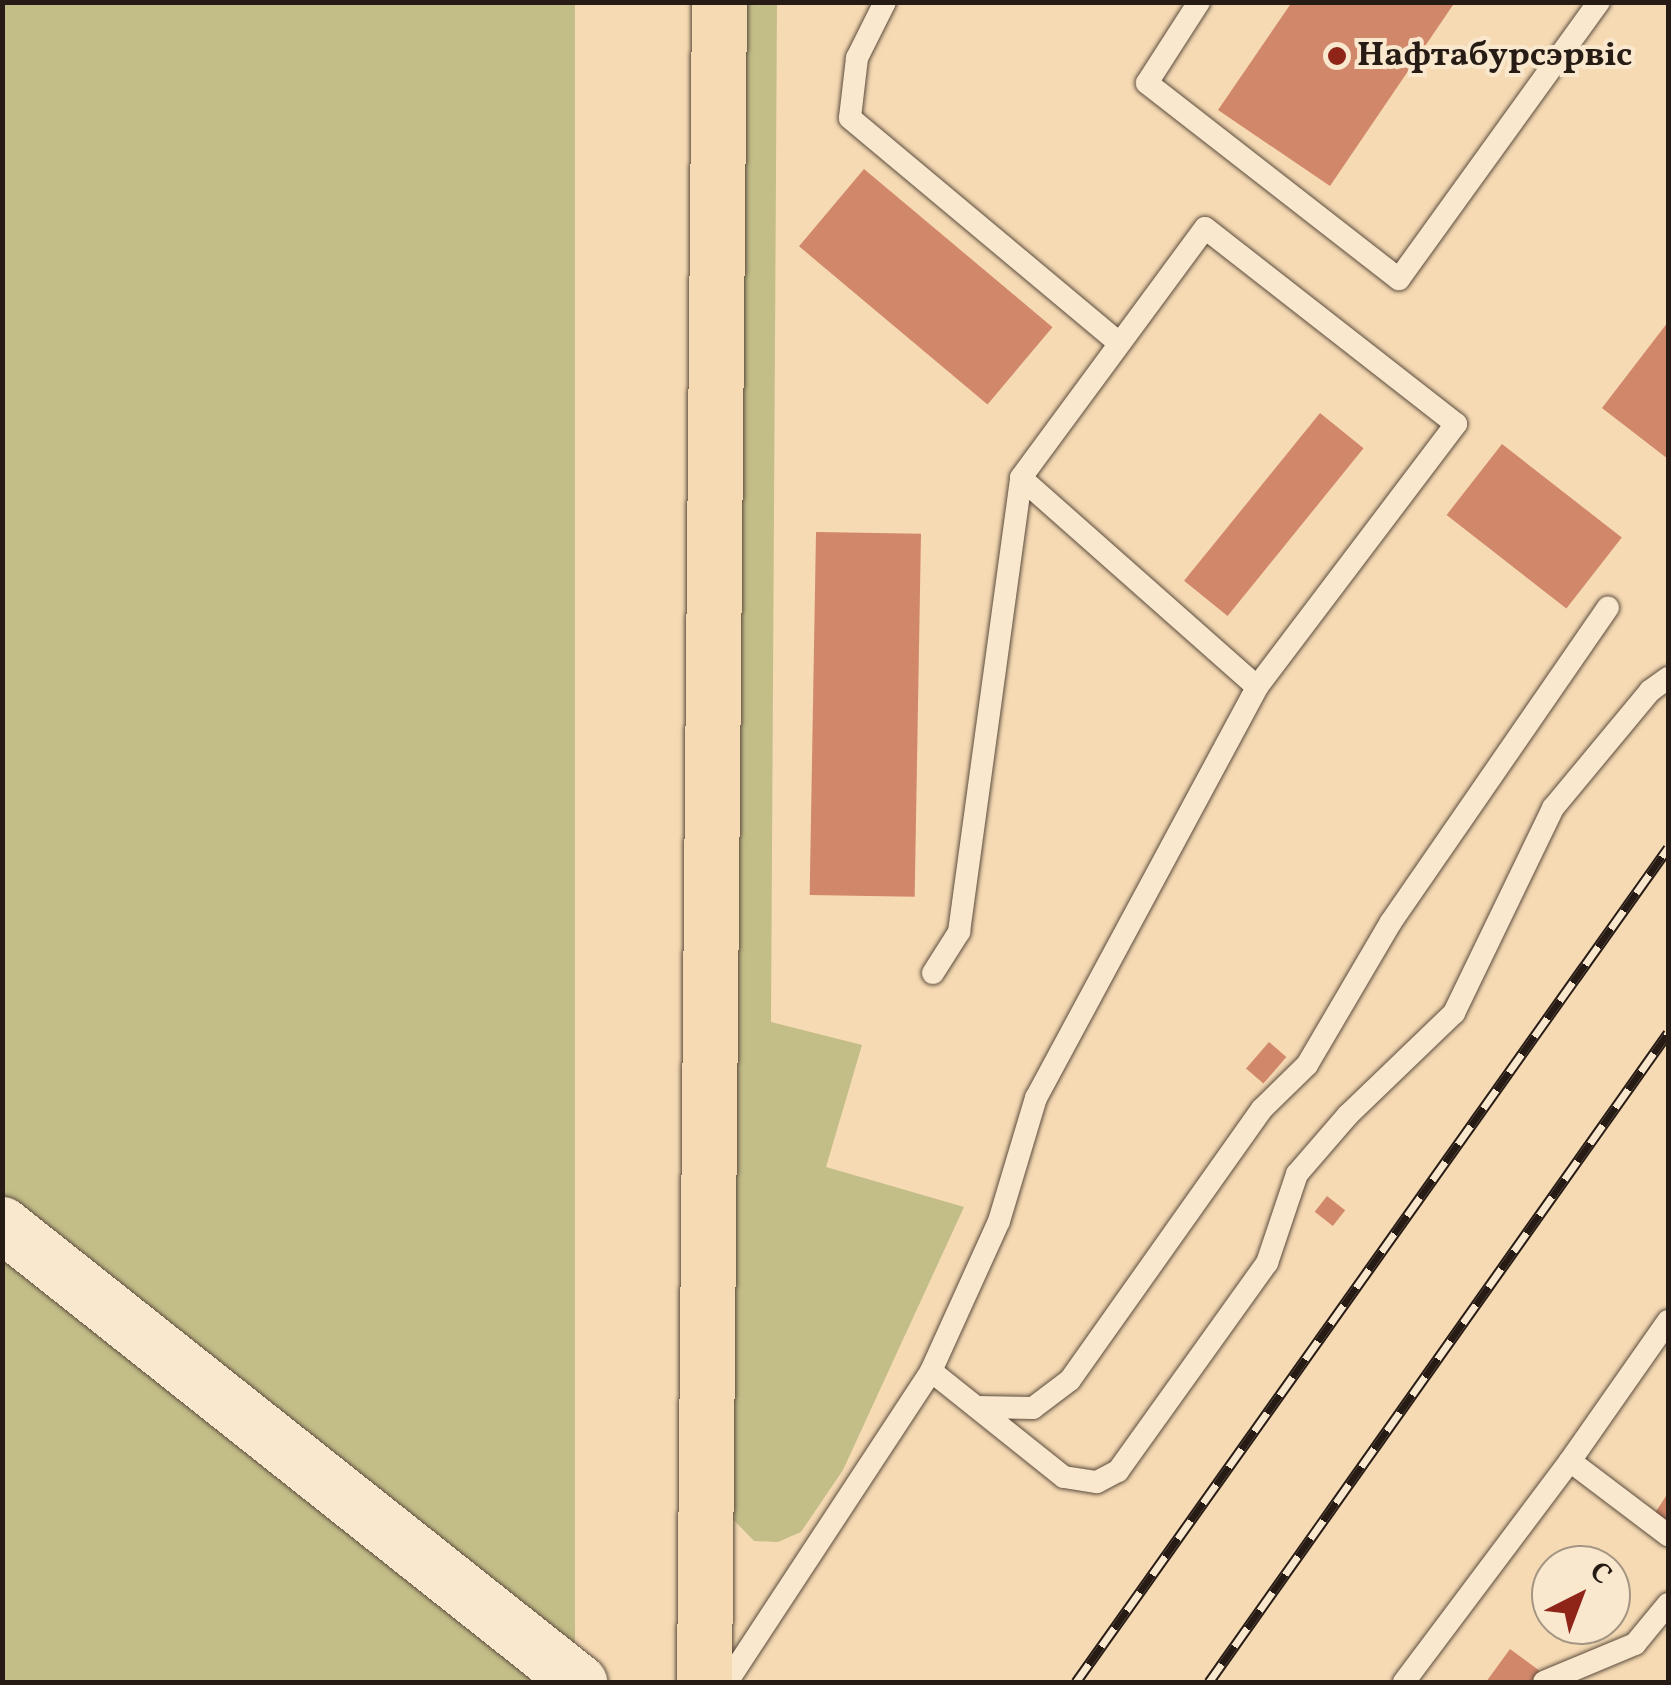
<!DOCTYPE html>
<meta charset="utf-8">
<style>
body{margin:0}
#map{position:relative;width:1671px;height:1685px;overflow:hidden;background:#f6dab4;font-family:Vollkorn,serif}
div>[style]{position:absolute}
.green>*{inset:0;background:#c3bd88;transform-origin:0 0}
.building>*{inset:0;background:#d1876a;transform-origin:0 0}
.roads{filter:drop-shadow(0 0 2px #5b4c3d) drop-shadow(0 0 2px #5b4c3d)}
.service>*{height:22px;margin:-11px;padding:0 11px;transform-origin:11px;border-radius:11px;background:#f9e7ce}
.tertiary>*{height:55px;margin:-27.5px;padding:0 27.5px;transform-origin:27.5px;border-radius:27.5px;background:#f9e7ce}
.primary>*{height:55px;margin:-27.5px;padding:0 27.5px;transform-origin:27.5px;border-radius:27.5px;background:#f6dab4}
.rail>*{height:11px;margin-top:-5.5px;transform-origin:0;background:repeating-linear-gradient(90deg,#f9e7ce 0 22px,#271c15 0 44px);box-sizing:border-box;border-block:2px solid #271c15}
.dots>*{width:28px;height:28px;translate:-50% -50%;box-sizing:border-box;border:5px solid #f9e7ce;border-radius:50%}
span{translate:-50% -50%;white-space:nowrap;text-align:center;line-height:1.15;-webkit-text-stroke:8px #f9e7ce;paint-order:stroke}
.poi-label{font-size:35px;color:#271c15;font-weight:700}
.left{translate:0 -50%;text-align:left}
.frame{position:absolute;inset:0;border:5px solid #271c15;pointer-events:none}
.north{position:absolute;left:1531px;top:1545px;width:100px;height:100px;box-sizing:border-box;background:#f9e7ce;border:2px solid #a59684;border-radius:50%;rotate:42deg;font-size:28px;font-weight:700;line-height:40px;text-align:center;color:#271c15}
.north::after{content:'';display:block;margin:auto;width:35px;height:45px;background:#8f2418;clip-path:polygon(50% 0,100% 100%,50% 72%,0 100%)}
</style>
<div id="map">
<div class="green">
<div style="clip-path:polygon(777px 2px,771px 1022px,862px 1045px,826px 1167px,964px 1207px,843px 1470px,801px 1532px,778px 1542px,754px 1541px,725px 1511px,737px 3px)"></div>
<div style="left:3px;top:3px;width:572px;height:1679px"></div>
</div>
<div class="building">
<div style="clip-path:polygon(1292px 2px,1455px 2px,1330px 186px,1218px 110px)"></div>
<div style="left:864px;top:169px;width:246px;height:101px;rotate:40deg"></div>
<div style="clip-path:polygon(1668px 322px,1668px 459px,1602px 408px)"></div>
<div style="left:1320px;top:413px;width:56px;height:216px;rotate:39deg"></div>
<div style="left:1502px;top:444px;width:152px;height:90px;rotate:38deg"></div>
<div style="left:816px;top:532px;width:105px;height:363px;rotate:1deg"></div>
<div style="left:1269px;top:1042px;width:23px;height:35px;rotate:41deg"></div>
<div style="left:1327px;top:1196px;width:23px;height:20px;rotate:38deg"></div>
<div style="clip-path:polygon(1668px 1493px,1668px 1522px,1655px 1513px)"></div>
<div style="clip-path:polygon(1510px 1649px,1548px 1677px,1556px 1682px,1486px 1682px)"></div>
</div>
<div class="roads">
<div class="service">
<div style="left:885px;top:2px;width:63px;rotate:116.6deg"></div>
<div style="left:857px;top:58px;width:60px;rotate:96.7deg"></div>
<div style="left:850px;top:118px;width:351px;rotate:39.9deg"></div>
<div style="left:1199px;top:2px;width:96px;rotate:122.7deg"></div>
<div style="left:1147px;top:83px;width:319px;rotate:37.9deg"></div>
<div style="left:1399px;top:279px;width:342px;rotate:-54.2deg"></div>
<div style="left:933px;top:973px;width:49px;rotate:-57.6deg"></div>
<div style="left:959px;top:932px;width:458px;rotate:-82.2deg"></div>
<div style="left:1668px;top:1321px;width:171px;rotate:125deg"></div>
<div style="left:1570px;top:1461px;width:123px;rotate:37.1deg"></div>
<div style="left:931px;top:1371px;width:165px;rotate:-65.6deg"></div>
<div style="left:999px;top:1221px;width:128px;rotate:-73.3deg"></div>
<div style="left:1036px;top:1098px;width:467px;rotate:-61.7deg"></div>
<div style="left:1257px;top:687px;width:330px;rotate:-52.9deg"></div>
<div style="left:1456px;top:424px;width:318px;rotate:-142deg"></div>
<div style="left:1205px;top:228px;width:310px;rotate:126.4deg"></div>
<div style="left:1021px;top:478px;width:315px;rotate:41.5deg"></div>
<div style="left:977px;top:1407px;width:56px;rotate:1deg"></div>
<div style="left:1033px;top:1408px;width:46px;rotate:-37.1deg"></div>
<div style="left:1070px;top:1380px;width:332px;rotate:-54.7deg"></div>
<div style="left:1262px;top:1109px;width:63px;rotate:-44.4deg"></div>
<div style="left:1307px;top:1065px;width:166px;rotate:-59.6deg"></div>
<div style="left:1391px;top:922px;width:382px;rotate:-55.4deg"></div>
<div style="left:727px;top:1682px;width:372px;rotate:-56.7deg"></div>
<div style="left:931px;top:1371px;width:170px;rotate:38.6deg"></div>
<div style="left:1064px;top:1477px;width:33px;rotate:9deg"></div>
<div style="left:1097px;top:1482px;width:24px;rotate:-28deg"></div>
<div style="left:1118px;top:1471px;width:256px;rotate:-54.4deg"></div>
<div style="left:1267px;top:1263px;width:94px;rotate:-71.4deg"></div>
<div style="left:1297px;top:1174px;width:78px;rotate:-49.2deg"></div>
<div style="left:1348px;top:1115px;width:147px;rotate:-43.9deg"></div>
<div style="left:1454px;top:1013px;width:228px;rotate:-64.2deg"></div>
<div style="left:1553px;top:808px;width:152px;rotate:-50.3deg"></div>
<div style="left:1650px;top:691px;width:22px;rotate:-36deg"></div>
<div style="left:1404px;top:1682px;width:276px;rotate:-53.1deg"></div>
<div style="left:1544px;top:1682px;width:99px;rotate:-22.7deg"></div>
<div style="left:1635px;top:1644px;width:52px;rotate:-50.5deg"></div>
</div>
<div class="tertiary">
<div style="left:2px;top:1224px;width:737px;rotate:38.44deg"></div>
</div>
<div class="primary">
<div style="left:704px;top:1682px;width:1680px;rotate:-89.49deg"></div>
</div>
</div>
<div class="rail">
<div style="left:1076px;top:1682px;width:1023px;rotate:-54.63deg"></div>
<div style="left:1209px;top:1682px;width:795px;rotate:-54.73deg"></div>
</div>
<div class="dots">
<div style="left:1337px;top:56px;background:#8f2418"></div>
</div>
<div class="poi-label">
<span class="left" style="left:1357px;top:56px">Нафтабурсэрвіс</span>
</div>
<div class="frame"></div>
<div class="north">С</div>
</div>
